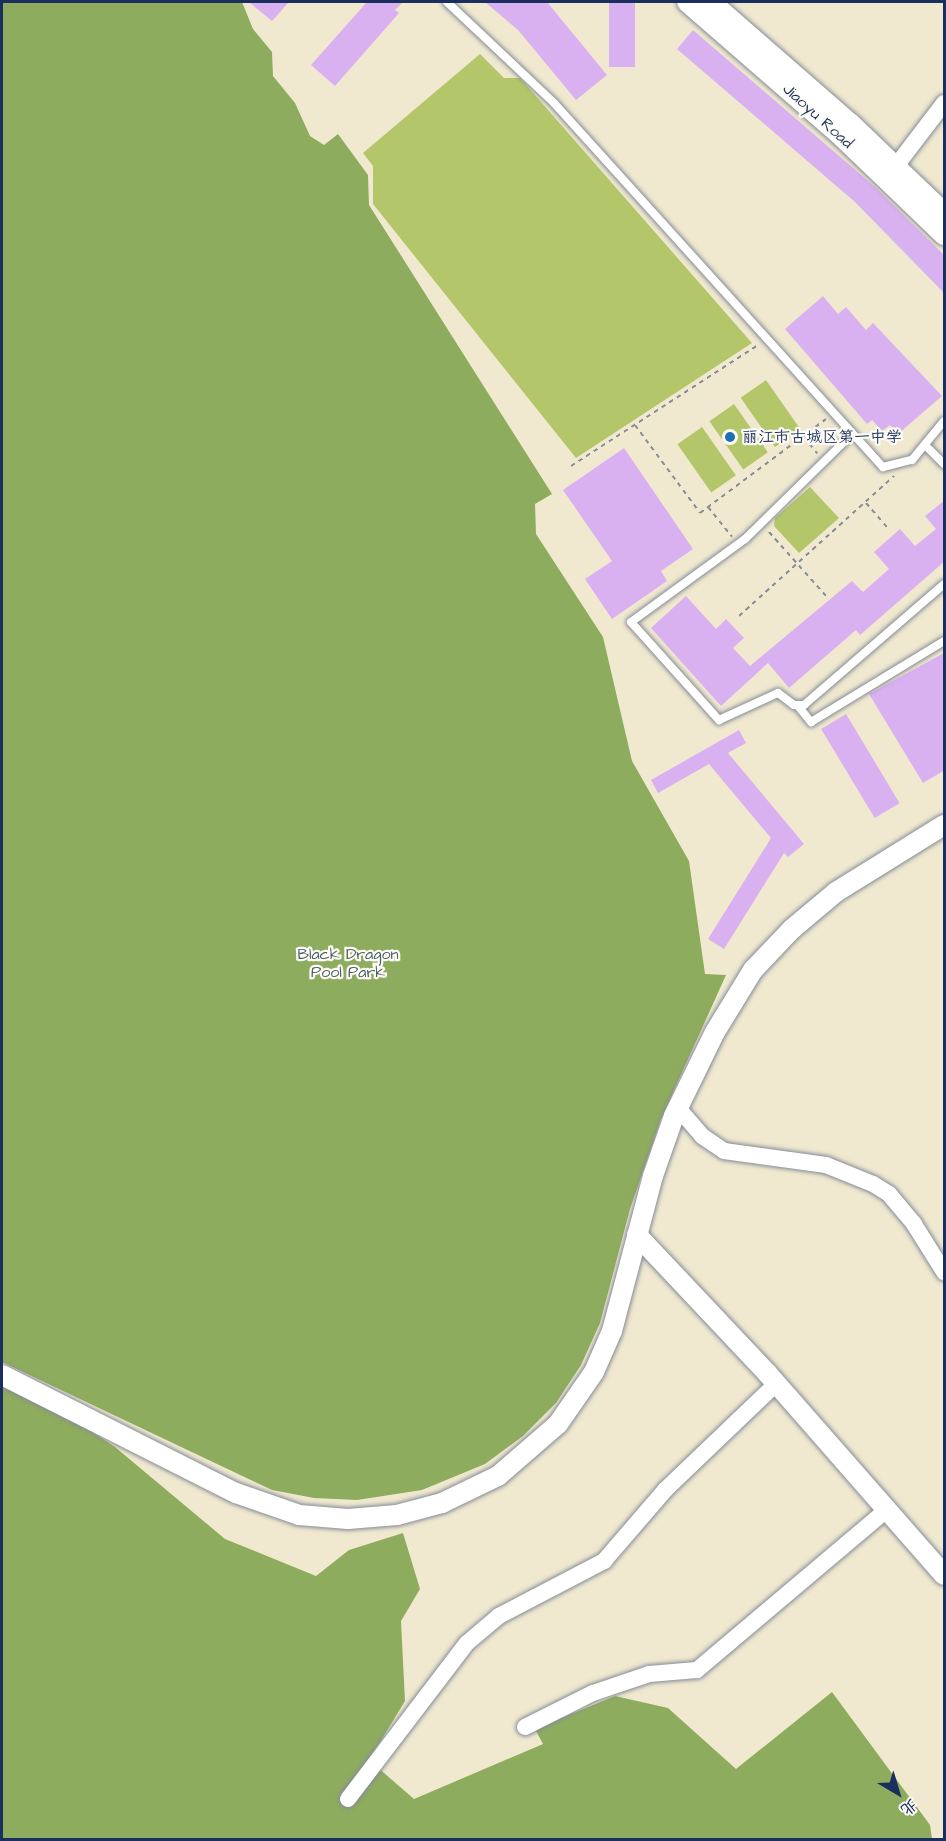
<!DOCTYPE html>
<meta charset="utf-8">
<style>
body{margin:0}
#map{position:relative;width:946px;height:1841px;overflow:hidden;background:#f0e9d0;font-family:"Architects Daughter","LXGW WenKai TC",sans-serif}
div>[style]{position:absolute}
.green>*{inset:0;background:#b3c76a;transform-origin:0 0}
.forest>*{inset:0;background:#8eac5e}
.building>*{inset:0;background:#d9b1f1;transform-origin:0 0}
.path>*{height:2px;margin-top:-1px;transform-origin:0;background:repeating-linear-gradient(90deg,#868c97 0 4.5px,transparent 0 9px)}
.roads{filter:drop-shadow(0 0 2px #868c97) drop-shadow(0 0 2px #868c97)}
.service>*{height:8px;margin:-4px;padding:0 4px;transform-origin:4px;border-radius:4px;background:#fff}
.minor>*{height:16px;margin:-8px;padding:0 8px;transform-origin:8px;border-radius:8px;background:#fff}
.tertiary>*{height:20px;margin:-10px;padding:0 10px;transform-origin:10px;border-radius:10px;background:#fff}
.dots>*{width:16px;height:16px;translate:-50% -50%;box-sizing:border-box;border:3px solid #fdfcf7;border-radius:50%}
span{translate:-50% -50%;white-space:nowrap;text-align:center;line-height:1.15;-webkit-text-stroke:4.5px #fdfcf7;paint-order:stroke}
.street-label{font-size:16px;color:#1b2f5e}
.poi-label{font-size:16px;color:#1b2f5e}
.left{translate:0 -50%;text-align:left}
.park-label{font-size:16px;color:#495d62}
.frame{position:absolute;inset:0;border:3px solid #1b2f5e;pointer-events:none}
.north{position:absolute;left:868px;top:1763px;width:60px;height:60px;-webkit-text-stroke:4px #fdfcf7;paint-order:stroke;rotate:142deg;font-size:16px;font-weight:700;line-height:24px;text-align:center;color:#1b2f5e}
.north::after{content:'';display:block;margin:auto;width:21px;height:27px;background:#1b2f5e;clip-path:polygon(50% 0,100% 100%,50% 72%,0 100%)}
</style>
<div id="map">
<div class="green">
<div style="clip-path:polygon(480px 54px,504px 78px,520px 78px,752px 343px,576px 458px,373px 204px,373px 166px,363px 153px)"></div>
<div style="left:766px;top:380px;width:60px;height:31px;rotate:55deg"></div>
<div style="left:734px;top:404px;width:59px;height:30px;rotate:55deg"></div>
<div style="left:702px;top:427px;width:59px;height:30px;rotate:55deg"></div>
<div style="clip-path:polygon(810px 487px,839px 518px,799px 553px,774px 526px,775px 518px)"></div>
</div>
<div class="forest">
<div style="clip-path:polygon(2px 2px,242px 2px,253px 29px,272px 52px,273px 76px,295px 103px,310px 136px,324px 145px,338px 134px,368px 175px,369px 205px,552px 494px,535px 504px,536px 534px,603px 637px,632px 761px,689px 861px,705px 974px,726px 975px,661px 1119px,630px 1209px,600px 1323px,581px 1365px,556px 1403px,523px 1436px,485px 1464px,422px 1490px,357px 1500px,314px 1498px,272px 1490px,2px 1362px)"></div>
<div style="clip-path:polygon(2px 1386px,88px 1429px,115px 1447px,225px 1539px,316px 1576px,349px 1550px,403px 1533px,420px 1589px,401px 1621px,405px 1701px,369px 1760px,414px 1799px,543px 1744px,535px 1729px,615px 1696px,668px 1708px,736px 1769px,832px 1692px,930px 1825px,932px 1839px,2px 1839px)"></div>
</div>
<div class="building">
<div style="clip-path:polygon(249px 2px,289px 2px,272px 21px)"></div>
<div style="clip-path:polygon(367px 2px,403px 2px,395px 10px,399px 13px,335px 86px,311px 65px)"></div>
<div style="clip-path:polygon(485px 2px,547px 2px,607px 75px,576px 100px,518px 30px)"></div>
<div style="left:609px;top:2px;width:26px;height:65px"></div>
<div style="clip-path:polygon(693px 30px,875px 187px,945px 256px,945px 294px,855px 202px,677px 49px)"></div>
<div style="clip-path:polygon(823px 296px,838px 314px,846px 307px,866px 330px,873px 323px,942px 396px,898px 434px,890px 425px,882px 431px,872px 420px,867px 424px,785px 329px)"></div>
<div style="clip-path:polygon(624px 448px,693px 549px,661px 571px,667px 581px,612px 619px,585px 579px,612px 561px,563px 490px)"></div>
<div style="clip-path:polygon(945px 500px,945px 561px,860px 635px,856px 630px,789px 688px,768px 663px,721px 706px,651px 628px,686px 596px,716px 629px,726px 619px,744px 638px,733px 648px,750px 666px,852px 581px,863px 592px,889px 569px,874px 552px,900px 529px,915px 546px,936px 529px,925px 516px)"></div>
<div style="clip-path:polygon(944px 653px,945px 770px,923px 783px,869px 694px)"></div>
<div style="left:846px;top:714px;width:104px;height:29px;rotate:59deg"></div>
<div style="clip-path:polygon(739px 730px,746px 743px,728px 753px,804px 844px,788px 857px,784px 853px,724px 949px,708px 939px,771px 838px,709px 764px,658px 793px,651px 780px)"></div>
</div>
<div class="path">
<div style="left:635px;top:425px;width:109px;rotate:53.5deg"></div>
<div style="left:700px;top:513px;width:157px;rotate:-36.7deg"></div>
<div style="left:804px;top:437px;width:21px;rotate:51deg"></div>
<div style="left:571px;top:466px;width:223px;rotate:-32.9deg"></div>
<div style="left:866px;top:503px;width:33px;rotate:49deg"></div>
<div style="left:708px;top:507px;width:38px;rotate:51deg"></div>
<div style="left:769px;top:532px;width:87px;rotate:48.3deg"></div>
<div style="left:739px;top:616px;width:209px;rotate:-42.1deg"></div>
</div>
<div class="roads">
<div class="service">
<div style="left:447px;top:2px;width:147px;rotate:43.3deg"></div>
<div style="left:554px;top:103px;width:491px;rotate:47.9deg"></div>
<div style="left:883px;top:467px;width:30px;rotate:-14deg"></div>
<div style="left:912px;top:460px;width:50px;rotate:-50.6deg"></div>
<div style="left:852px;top:434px;width:150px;rotate:135.5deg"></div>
<div style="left:745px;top:539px;width:141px;rotate:143.9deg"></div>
<div style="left:631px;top:622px;width:132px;rotate:48.1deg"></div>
<div style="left:719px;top:720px;width:65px;rotate:-24.6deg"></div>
<div style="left:778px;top:693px;width:20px;rotate:37deg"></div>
<div style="left:794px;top:705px;width:10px"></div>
<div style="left:804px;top:705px;width:185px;rotate:-40.8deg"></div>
<div style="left:925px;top:445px;width:27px;rotate:45deg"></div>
<div style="left:798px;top:706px;width:21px;rotate:51deg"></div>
<div style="left:811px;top:722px;width:156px;rotate:-31.3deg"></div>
</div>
<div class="minor">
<div style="left:896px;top:166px;width:79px;rotate:-52.7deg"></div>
<div style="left:678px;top:1108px;width:37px;rotate:49deg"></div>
<div style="left:702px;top:1136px;width:27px;rotate:34deg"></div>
<div style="left:724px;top:1151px;width:103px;rotate:7.8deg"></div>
<div style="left:826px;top:1165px;width:51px;rotate:22deg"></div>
<div style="left:873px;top:1184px;width:19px;rotate:32deg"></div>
<div style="left:889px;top:1194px;width:39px;rotate:50deg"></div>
<div style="left:914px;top:1224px;width:57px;rotate:58deg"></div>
<div style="left:525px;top:1727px;width:76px;rotate:-26.6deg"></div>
<div style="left:593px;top:1693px;width:59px;rotate:-18.7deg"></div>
<div style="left:649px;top:1674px;width:48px;rotate:-4.8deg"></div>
<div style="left:697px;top:1670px;width:246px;rotate:-40.2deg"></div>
<div style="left:348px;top:1799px;width:196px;rotate:-52.7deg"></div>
<div style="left:467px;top:1643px;width:42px;rotate:-40.2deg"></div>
<div style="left:499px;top:1616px;width:119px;rotate:-27.6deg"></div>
<div style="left:604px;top:1561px;width:94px;rotate:-49.3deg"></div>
<div style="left:665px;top:1490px;width:153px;rotate:-43.7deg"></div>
</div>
<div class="tertiary">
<div style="left:687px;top:2px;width:204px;rotate:41deg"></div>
<div style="left:841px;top:136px;width:143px;rotate:43.9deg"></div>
<div style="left:711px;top:2px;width:186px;rotate:41.1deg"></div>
<div style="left:851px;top:124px;width:129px;rotate:43.7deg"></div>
<div style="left:637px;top:1235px;width:191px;rotate:46.7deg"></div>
<div style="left:768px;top:1374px;width:267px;rotate:48.8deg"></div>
<div style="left:2px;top:1375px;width:262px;rotate:26.8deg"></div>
<div style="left:236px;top:1493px;width:67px;rotate:19.2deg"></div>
<div style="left:299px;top:1515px;width:49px;rotate:4.7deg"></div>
<div style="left:348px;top:1519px;width:49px;rotate:-4.7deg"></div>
<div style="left:397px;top:1515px;width:47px;rotate:-14.9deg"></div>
<div style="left:442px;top:1503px;width:62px;rotate:-25.7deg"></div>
<div style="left:498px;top:1476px;width:79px;rotate:-40.9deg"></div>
<div style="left:558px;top:1424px;width:63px;rotate:-55.3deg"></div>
<div style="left:594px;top:1372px;width:45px;rotate:-66.3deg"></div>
<div style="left:612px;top:1331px;width:160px;rotate:-75.2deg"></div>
<div style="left:653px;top:1176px;width:64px;rotate:-70.7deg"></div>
<div style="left:674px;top:1116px;width:93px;rotate:-64deg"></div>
<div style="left:715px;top:1032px;width:73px;rotate:-58.5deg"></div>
<div style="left:753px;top:970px;width:57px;rotate:-46.4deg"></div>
<div style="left:792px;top:929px;width:57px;rotate:-40.1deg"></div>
<div style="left:836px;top:892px;width:127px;rotate:-31.8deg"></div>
</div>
</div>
<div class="dots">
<div style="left:730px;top:437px;background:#1f6fb2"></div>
</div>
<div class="street-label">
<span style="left:818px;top:116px;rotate:42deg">Jiaoyu Road</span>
</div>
<div class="poi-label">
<span class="left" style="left:742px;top:437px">丽江市古城区第一中学</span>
</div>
<div class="park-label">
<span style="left:348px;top:963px">Black Dragon<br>Pool Park</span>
</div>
<div class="frame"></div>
<div class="north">北</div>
</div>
